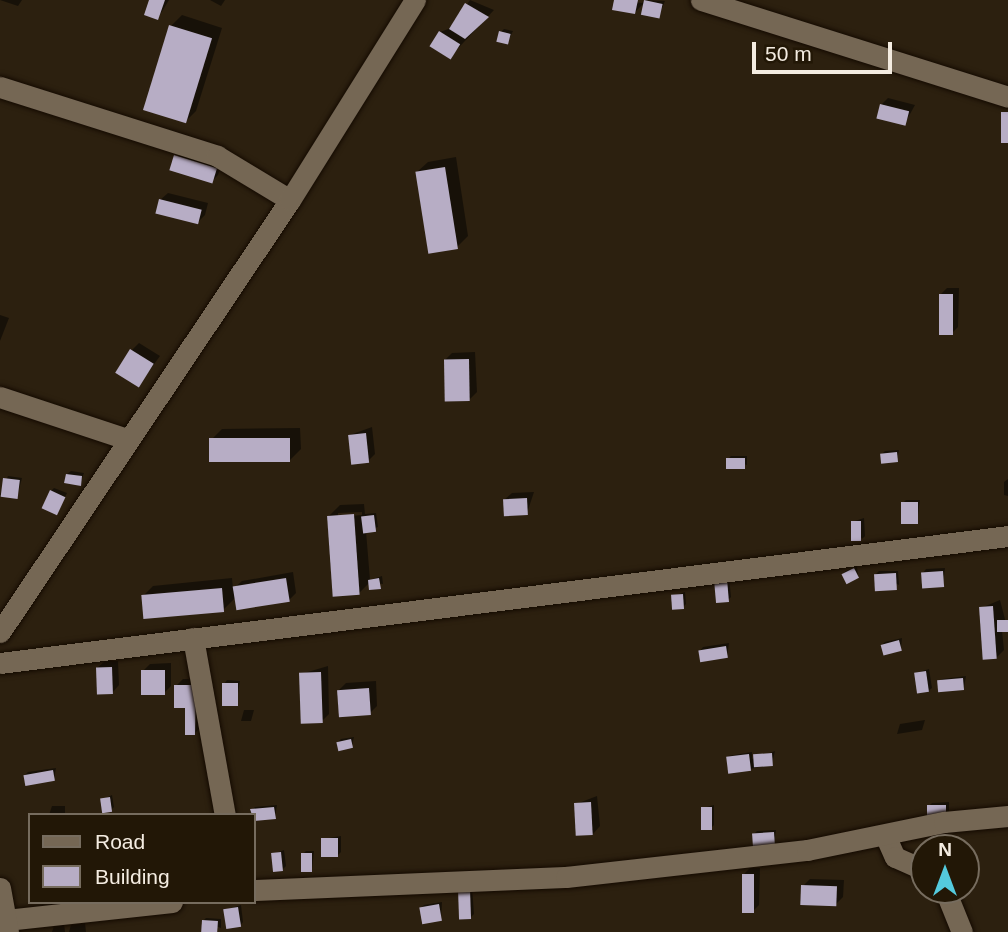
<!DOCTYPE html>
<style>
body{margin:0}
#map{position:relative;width:1008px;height:932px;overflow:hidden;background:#2c200f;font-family:Arial,sans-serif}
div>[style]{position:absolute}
.shadow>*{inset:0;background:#0007}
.building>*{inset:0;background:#b7adc5;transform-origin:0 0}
.roads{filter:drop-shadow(0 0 2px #140a00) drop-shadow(0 0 2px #140a00)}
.minor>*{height:21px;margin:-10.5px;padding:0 10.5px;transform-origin:10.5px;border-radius:10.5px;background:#756754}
.tertiary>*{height:21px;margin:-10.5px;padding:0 10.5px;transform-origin:10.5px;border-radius:10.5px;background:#756754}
span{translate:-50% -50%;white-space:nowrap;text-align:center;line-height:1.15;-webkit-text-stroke:7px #221706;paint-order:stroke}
.legend{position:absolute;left:28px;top:813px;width:228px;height:91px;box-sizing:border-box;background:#221706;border:2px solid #766c5e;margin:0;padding:9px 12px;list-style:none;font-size:21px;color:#f4ece1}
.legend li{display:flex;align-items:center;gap:14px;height:35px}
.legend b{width:35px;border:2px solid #766c5e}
.north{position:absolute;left:910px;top:834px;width:70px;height:70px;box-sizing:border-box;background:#221706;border:2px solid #766c5e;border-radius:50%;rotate:0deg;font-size:19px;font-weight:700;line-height:28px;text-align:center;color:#f4ece1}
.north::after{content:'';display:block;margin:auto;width:24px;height:32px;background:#54cadd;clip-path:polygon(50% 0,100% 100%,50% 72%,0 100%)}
.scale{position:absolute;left:752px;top:42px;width:140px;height:32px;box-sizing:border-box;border:4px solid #f4ece1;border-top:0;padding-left:9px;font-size:21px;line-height:24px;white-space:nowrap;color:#f4ece1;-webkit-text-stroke:5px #221706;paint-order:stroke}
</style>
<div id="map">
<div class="shadow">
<div style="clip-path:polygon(0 0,22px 0,18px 6px)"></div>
<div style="clip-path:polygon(151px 0,169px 0,158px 18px)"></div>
<div style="clip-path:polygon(210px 0,225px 0,221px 6px)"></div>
<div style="clip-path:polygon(470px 0,494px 10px,449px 58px,440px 32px,451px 28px)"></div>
<div style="clip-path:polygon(616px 0,642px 3px,645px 0,665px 1px,658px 18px,645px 2px,635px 12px)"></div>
<div style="clip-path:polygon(182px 15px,222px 28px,196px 111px,185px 122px,171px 26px)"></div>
<div style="clip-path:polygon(504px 29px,513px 31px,507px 43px,501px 32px)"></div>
<div style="clip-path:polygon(888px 98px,915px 105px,905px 123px,881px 105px)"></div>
<div style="clip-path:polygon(183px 148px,222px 161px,218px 175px,211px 182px,171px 169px)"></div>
<div style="clip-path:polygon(456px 157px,468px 236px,457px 247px,417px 172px,428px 162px)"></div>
<div style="clip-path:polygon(168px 193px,208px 203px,205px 215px,198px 222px,160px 200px)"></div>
<div style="clip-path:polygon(947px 288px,959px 288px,958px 327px,951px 334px,940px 295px)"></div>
<div style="clip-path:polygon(0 315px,9px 318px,0 341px)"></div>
<div style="clip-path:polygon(139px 343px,160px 356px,139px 385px,132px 350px)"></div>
<div style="clip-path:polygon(475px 352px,477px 392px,470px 399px,445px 360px,452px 353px)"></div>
<div style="clip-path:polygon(372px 427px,375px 454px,368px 461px,350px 435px)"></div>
<div style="clip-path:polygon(300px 428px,301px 449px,290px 460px,211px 440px,222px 429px)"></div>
<div style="clip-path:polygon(899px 450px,897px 460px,882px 454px,885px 451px)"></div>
<div style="clip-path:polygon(731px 456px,747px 456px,747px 465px,728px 459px)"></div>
<div style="clip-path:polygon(71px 471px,84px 473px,80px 484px,67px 474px)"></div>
<div style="clip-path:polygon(8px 476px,22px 478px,17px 497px,0 495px)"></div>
<div style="clip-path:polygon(1008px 479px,1008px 496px,1004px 495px,1004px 482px)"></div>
<div style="clip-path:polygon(54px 488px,67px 493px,57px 512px,51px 491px)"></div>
<div style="clip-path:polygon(534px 492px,527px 513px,504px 500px,512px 493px)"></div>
<div style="clip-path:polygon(906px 500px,920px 500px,917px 523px,903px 503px)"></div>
<div style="clip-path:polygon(evenodd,364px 504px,365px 514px,376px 513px,378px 527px,366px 531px,370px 580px,382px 576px,383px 584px,370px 582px,359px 593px,329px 516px,340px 505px,364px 504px,362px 512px,362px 515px,338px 517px,338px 513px,362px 512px)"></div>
<div style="clip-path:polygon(864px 518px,865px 536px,862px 539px,852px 522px)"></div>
<div style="clip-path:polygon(857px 566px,858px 577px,843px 574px,846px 571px)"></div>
<div style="clip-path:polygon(945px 568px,943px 585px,923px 573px,926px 569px)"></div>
<div style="clip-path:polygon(879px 571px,898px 571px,899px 585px,876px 574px)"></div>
<div style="clip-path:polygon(293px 572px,296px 593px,289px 600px,236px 597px,223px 610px,142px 597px,153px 586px,232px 578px,233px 589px,242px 581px)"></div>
<div style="clip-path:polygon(729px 577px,731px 597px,728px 600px,719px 578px)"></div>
<div style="clip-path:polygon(685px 592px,686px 604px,683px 607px,673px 596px)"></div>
<div style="clip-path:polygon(1000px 600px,1008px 631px,1002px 631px,1004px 650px,997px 657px,981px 608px)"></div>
<div style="clip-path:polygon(902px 638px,901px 649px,882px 645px,885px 642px)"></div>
<div style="clip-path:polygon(729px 643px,727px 657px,700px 651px,703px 647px)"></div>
<div style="clip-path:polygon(105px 661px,118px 661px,119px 685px,112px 693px,97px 668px)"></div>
<div style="clip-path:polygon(171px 663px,171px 686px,164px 693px,143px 671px,150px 664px)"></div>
<div style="clip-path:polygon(328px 666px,329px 714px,322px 721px,301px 674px)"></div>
<div style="clip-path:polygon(929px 669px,932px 688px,928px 691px,916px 673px)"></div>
<div style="clip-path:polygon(966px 676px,964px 688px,939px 682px,942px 679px)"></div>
<div style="clip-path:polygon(183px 679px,202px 679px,202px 726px,195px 733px,176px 686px)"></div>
<div style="clip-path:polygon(227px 680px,240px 681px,236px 705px,224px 684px)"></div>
<div style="clip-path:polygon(376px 681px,377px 706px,370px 713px,339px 690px,346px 683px)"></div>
<div style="clip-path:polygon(254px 710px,251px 721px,241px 721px,244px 710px)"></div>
<div style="clip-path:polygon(925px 720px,922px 730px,897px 734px,900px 724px)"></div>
<div style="clip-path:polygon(354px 737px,352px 746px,338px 742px,341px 739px)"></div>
<div style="clip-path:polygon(775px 751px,772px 764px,750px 769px,728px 756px,752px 752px,752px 759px)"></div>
<div style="clip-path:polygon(56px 768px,54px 779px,25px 775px,28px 772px)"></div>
<div style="clip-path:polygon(112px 795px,114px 807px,111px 810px,102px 800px)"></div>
<div style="clip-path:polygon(597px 796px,600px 826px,593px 834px,576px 804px)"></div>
<div style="clip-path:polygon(949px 802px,949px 813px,929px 806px,932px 803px)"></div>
<div style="clip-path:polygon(277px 805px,275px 817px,252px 810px,255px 807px)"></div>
<div style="clip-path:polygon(714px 805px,714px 825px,711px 828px,703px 808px)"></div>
<div style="clip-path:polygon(52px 806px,65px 806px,65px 815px,49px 815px)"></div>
<div style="clip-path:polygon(776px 830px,774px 845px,754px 834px,757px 831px)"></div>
<div style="clip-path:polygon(341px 836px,341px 852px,338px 855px,323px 839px)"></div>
<div style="clip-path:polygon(284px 850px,286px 866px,283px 869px,273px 854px)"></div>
<div style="clip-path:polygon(306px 851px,314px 851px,312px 870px,303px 854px)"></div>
<div style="clip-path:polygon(750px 868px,760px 868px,759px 905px,752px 912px,743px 875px)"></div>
<div style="clip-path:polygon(810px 879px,844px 880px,843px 897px,836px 904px,803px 886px)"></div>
<div style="clip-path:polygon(472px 887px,474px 914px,471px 917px,459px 890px)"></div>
<div style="clip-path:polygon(442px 902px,441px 920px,421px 908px,424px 905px)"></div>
<div style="clip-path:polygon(241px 905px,243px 922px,240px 926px,225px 910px)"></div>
<div style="clip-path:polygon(206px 918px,221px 919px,221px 928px,203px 921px)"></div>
<div style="clip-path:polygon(55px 923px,64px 923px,65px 932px,52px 932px)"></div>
<div style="clip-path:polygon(85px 923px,86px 932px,69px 932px,71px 925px)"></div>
</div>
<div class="building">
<div style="clip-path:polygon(149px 0,165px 0,158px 20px,144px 15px)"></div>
<div style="clip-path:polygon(614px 0,638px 0,635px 14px,612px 10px)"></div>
<div style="left:644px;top:0;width:19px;height:15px;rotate:12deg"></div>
<div style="clip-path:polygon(465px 3px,489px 17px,465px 39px,449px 29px)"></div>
<div style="left:169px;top:25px;width:45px;height:89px;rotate:17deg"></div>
<div style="left:439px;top:31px;width:25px;height:18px;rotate:32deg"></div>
<div style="left:499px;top:31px;width:12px;height:11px;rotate:14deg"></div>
<div style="left:880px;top:104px;width:30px;height:15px;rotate:14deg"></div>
<div style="left:1001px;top:112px;width:7px;height:31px"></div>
<div style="left:174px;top:155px;width:45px;height:16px;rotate:17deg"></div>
<div style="left:445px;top:167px;width:83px;height:30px;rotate:81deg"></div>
<div style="left:159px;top:199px;width:44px;height:15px;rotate:14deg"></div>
<div style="left:939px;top:294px;width:14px;height:41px"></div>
<div style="left:130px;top:349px;width:28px;height:28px;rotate:32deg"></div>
<div style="left:469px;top:359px;width:42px;height:25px;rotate:89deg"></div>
<div style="left:366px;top:433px;width:30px;height:18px;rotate:84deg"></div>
<div style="left:290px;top:438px;width:24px;height:81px;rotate:90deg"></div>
<div style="left:897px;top:452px;width:10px;height:17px;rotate:84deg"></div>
<div style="left:726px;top:458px;width:19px;height:11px"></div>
<div style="clip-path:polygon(66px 474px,82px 476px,81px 486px,64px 483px)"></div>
<div style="left:3px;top:478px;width:17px;height:19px;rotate:7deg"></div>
<div style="left:50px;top:490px;width:17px;height:20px;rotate:25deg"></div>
<div style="left:527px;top:498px;width:17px;height:24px;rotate:87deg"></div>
<div style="left:901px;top:502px;width:17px;height:22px"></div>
<div style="left:354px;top:514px;width:81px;height:27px;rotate:86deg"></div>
<div style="left:374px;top:515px;width:17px;height:13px;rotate:83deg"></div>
<div style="left:851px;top:521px;width:10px;height:20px"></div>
<div style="left:854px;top:568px;width:11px;height:14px;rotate:63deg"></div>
<div style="left:943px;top:571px;width:16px;height:22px;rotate:86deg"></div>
<div style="left:896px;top:573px;width:17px;height:22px;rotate:87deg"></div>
<div style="left:286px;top:578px;width:24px;height:54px;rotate:81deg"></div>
<div style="clip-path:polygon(379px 578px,381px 589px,369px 590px,368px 580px)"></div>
<div style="left:727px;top:579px;width:23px;height:13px;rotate:85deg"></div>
<div style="left:222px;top:588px;width:24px;height:81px;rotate:85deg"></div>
<div style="left:683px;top:594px;width:15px;height:12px;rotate:86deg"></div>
<div style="left:993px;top:606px;width:53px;height:14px;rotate:86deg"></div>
<div style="left:1008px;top:620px;width:12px;height:11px;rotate:90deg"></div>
<div style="left:899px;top:640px;width:11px;height:19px;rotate:75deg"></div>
<div style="left:726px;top:646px;width:12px;height:28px;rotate:81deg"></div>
<div style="left:112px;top:667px;width:27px;height:16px;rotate:88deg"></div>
<div style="left:141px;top:670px;width:24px;height:25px"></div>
<div style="left:926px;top:671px;width:21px;height:12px;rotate:82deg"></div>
<div style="left:321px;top:672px;width:51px;height:22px;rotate:88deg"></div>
<div style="left:963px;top:678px;width:12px;height:26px;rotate:85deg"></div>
<div style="left:222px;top:683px;width:16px;height:23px"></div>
<div style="clip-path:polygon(174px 685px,196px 685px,195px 735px,185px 735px,185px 708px,174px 708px)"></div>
<div style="left:369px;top:688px;width:27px;height:32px;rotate:86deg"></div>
<div style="left:351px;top:739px;width:9px;height:15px;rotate:77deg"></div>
<div style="left:772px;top:753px;width:13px;height:19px;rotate:86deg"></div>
<div style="left:749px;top:754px;width:17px;height:23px;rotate:83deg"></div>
<div style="left:53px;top:770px;width:11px;height:30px;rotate:80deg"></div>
<div style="left:110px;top:797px;width:15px;height:10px;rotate:82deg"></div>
<div style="left:591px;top:802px;width:33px;height:17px;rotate:87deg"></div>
<div style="left:927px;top:805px;width:19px;height:13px"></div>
<div style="clip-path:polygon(274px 807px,276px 819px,254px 821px,250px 809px)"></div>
<div style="left:712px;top:807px;width:23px;height:11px;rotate:90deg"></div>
<div style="left:774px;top:832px;width:14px;height:22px;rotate:86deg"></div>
<div style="left:321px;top:838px;width:17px;height:19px"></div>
<div style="left:281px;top:852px;width:19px;height:10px;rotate:84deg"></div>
<div style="left:312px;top:853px;width:19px;height:11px;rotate:90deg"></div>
<div style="left:742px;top:874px;width:12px;height:39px"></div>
<div style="left:801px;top:885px;width:36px;height:20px;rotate:2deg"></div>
<div style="left:470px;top:889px;width:30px;height:12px;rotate:88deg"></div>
<div style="left:439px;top:904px;width:17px;height:20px;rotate:80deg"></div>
<div style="left:238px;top:907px;width:20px;height:15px;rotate:81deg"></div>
<div style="left:202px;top:920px;width:16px;height:12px;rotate:4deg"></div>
</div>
<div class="roads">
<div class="minor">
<div style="left:701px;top:0;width:322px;rotate:17.5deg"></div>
<div style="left:0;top:87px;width:228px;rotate:17.6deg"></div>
<div style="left:217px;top:156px;width:85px;rotate:31.1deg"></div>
<div style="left:0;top:397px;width:131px;rotate:18.3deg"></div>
<div style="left:193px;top:638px;width:180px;rotate:79.8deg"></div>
<div style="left:0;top:663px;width:1016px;rotate:-7.18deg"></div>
<div style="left:885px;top:835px;width:24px;rotate:66deg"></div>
<div style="left:895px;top:857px;width:32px;rotate:24deg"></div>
<div style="left:254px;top:890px;width:312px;rotate:-2.4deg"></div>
<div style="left:566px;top:877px;width:243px;rotate:-6.4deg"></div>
<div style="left:807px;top:850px;width:140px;rotate:-11.6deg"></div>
<div style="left:944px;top:822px;width:64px;rotate:-5.4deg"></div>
<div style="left:945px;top:890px;width:45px;rotate:68deg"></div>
<div style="left:6px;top:920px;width:167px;rotate:-6.2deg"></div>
</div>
<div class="tertiary">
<div style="left:0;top:632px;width:520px;rotate:-56.13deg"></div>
<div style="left:290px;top:200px;width:236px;rotate:-58deg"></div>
<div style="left:0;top:888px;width:45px;rotate:79.7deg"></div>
</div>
</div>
<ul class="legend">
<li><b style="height:9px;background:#756754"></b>Road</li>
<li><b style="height:19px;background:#b7adc5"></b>Building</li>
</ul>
<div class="north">N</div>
<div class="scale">50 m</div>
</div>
